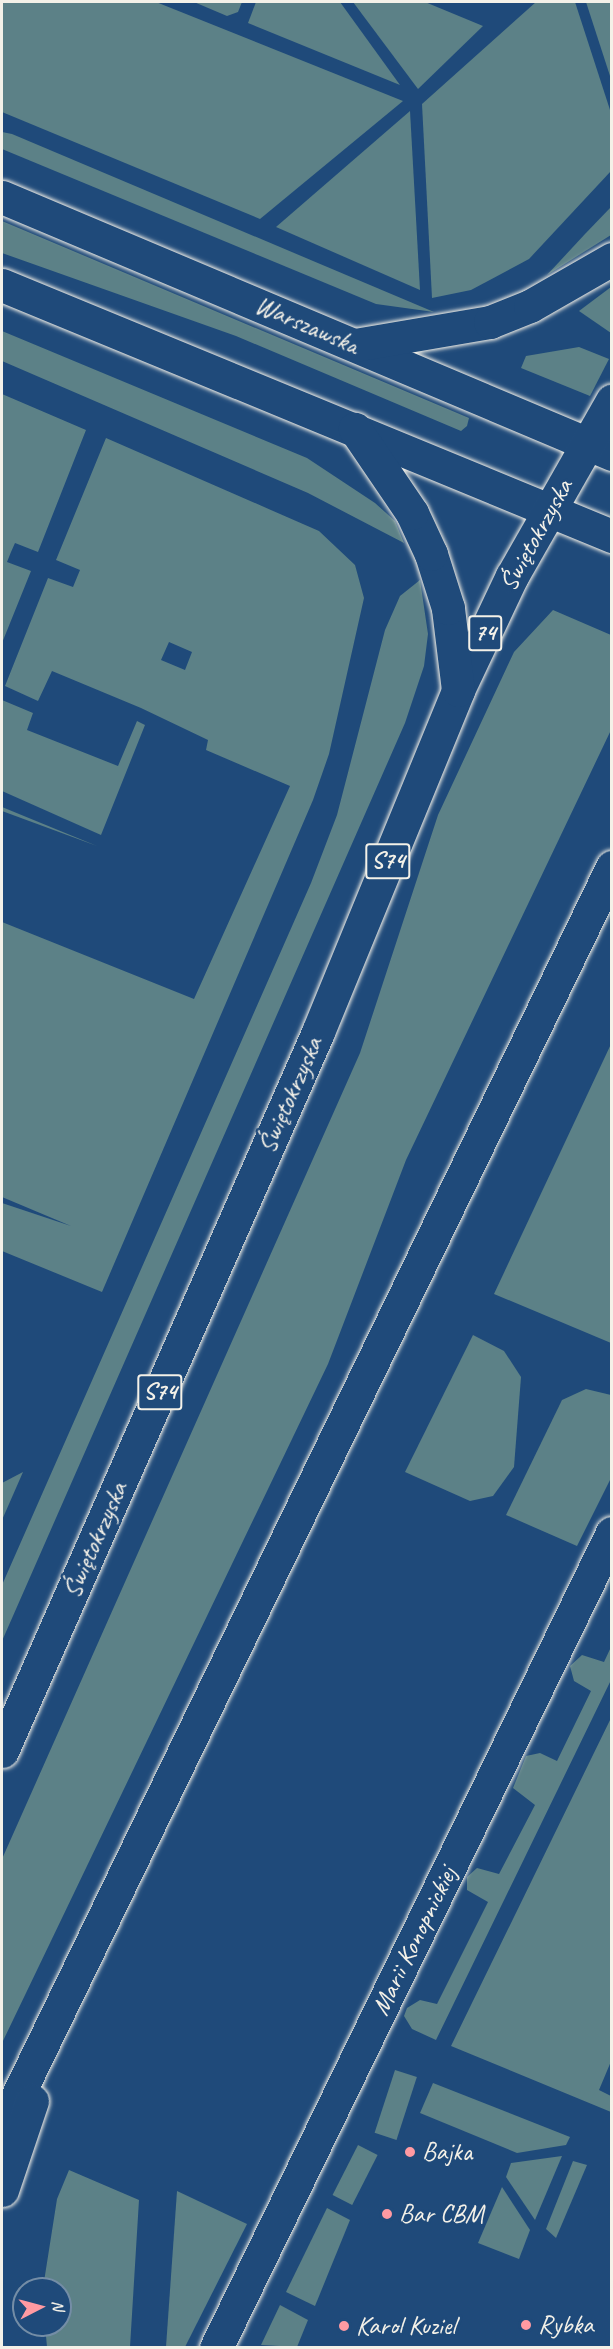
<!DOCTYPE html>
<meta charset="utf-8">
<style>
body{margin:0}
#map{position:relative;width:613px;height:2349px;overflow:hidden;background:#1f4a7a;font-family:Caveat,sans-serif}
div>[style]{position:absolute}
.green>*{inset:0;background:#5c8187;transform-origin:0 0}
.roads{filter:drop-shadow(0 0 2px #f4f1e8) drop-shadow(0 0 2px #f4f1e8)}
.street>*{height:33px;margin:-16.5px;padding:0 16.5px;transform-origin:16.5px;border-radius:16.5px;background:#1f4a7a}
.secondary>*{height:33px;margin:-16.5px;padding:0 16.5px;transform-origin:16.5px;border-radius:16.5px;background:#1f4a7a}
.primary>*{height:33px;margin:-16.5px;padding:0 16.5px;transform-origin:16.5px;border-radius:16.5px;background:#1f4a7a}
.highway>*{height:33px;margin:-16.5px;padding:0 16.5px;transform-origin:16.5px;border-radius:16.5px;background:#1f4a7a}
.dots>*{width:16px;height:16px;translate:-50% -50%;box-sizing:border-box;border:3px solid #1f4a7a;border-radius:50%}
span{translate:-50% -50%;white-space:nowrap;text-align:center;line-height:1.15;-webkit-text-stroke:5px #1f4a7a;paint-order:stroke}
.shield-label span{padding:2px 4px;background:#1f4a7a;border:2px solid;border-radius:4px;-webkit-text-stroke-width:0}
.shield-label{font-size:24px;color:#f4f1e8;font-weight:700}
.street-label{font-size:26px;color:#f4f1e8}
.poi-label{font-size:26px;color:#f4f1e8}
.left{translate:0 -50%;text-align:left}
.frame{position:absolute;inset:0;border:3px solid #f4f1e8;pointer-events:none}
.north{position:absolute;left:12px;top:2277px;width:60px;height:60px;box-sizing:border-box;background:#1f4a7a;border:2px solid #748da6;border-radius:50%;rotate:84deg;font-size:16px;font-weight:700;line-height:24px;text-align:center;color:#f4f1e8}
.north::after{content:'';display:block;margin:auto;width:21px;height:27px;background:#ff9aa2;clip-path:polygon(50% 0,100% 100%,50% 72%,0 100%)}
</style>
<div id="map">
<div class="green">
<div style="clip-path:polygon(2px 2px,156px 2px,403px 101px,260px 219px,2px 112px)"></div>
<div style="clip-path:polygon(194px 2px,242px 2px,238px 12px,227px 16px)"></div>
<div style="clip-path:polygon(256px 2px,340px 2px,400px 85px,248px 23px)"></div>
<div style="clip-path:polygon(353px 2px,425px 2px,483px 26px,418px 89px)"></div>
<div style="clip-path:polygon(536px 2px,575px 2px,611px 113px,611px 171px,529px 259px,471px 290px,432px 298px,422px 104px)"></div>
<div style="clip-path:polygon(586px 2px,611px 2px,611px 79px)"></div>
<div style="clip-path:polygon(410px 111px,420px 290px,276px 227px)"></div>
<div style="clip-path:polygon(2px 132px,12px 134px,434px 312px,376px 304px,2px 149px)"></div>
<div style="clip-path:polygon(611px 207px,611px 235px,547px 275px,585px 234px)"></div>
<div style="clip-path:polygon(2px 221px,469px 418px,467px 426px,461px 431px,236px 336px,2px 253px)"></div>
<div style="clip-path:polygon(611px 287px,611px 333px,579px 311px)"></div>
<div style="clip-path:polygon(2px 331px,307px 458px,375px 503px,395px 521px,404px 543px,308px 493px,2px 361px)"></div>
<div style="clip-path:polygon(579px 347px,609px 359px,590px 396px,521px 368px,526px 356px)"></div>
<div style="clip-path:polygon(2px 394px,86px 430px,38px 552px,15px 543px,11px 552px,7px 562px,31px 571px,2px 643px)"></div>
<div style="clip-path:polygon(evenodd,106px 438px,319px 531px,355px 565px,364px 598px,329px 754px,313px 800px,102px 1292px,2px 1251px,2px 1203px,71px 1226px,2px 1197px,2px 922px,194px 999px,290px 786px,206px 750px,208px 740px,141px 708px,52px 671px,38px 701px,5px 686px,48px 578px,73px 587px,80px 570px,56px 560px,106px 438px,169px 642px,192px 652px,185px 670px,161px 660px,169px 642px)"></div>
<div style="clip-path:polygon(420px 580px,428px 634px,424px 666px,405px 723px,2px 1641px,2px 1585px,311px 883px,337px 815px,385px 630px,400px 596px)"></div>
<div style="clip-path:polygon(553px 610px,611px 635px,611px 730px,406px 1160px,328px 1364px,2px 2043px,2px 1859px,360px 1053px,438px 815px,514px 652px)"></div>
<div style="clip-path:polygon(2px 700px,33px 713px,27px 730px,118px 766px,137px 721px,145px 725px,101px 835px,2px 791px)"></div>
<div style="clip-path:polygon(2px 807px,97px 846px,2px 811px)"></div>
<div style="clip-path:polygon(611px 1044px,611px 1343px,494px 1294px)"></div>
<div style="clip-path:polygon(473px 1335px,504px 1351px,521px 1377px,514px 1467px,493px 1496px,470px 1501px,405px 1472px)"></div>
<div style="clip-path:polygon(586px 1389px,611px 1395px,611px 1478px,577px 1546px,506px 1515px,562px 1400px)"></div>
<div style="clip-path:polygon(23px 1472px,2px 1520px,2px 1483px)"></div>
<div style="clip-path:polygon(611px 1647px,611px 1680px,436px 2040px,412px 2029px,404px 2016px,407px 2008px,420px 2000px,437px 2004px,488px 1902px,467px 1890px,467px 1877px,477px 1868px,499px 1874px,535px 1805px,513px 1788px,526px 1756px,540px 1753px,557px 1761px,591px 1691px,574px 1681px,570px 1666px,582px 1655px,604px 1662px)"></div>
<div style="clip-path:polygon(611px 1718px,612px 2059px,599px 2090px,611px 2096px,611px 2112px,451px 2046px)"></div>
<div style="left:395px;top:2070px;width:23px;height:66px;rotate:18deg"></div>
<div style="clip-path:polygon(433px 2083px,570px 2137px,566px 2145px,517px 2153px,420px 2113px)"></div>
<div style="left:358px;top:2145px;width:22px;height:56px;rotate:27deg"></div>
<div style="clip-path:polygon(562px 2156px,535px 2220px,506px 2177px,511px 2163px)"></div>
<div style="clip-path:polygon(573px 2161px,587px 2165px,556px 2238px,546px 2229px)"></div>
<div style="clip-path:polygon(69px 2170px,139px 2200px,130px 2347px,47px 2347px,45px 2325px,60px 2325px,60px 2289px,43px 2288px,57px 2199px)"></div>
<div style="clip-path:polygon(502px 2187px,530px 2230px,519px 2259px,478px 2243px)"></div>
<div style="clip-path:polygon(177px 2191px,247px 2224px,185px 2347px,166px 2347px)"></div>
<div style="clip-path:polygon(327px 2208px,350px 2220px,315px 2306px,286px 2292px)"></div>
<div style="clip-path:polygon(280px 2305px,308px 2320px,297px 2347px,261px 2345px)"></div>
</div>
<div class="roads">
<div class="street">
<div style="left:216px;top:2348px;width:906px;rotate:-64.09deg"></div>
</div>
<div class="secondary">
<div style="left:2px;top:197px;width:662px;rotate:22.85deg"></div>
<div style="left:2px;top:285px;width:660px;rotate:22.37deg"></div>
</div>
<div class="primary">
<div style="left:355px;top:345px;width:137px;rotate:-9.7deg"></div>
<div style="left:490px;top:322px;width:43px;rotate:-21.8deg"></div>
<div style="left:530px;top:306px;width:95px;rotate:-29.8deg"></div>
<div style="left:458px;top:690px;width:126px;rotate:-64.7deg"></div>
<div style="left:512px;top:576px;width:202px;rotate:-60.3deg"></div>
</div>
<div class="highway">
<div style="left:2px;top:1751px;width:785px;rotate:-66.27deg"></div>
<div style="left:318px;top:1032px;width:370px;rotate:-67.7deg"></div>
<div style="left:458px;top:690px;width:83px;rotate:-97deg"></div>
<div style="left:448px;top:608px;width:57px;rotate:-107.5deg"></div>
<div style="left:431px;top:554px;width:45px;rotate:-114.9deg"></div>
<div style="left:412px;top:513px;width:102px;rotate:-124.2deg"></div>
<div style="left:2px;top:2128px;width:1401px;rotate:-64.18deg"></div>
<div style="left:2px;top:2190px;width:94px;rotate:-71.4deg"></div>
</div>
</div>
<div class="dots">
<div style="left:410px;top:2152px;background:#ff9aa2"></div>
<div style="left:387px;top:2214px;background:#ff9aa2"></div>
<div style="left:526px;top:2325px;background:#ff9aa2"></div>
<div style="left:344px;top:2326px;background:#ff9aa2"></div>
</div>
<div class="shield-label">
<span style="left:485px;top:633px">74</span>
<span style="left:388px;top:861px">S74</span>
<span style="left:160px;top:1392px">S74</span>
</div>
<div class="street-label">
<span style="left:307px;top:325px;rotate:23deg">Warszawska</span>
<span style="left:536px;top:535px;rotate:-61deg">Świętokrzyska</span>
<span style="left:290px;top:1095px;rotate:-66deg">Świętokrzyska</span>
<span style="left:95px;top:1540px;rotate:-66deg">Świętokrzyska</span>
<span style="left:414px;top:1941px;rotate:-64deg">Marii Konopnickiej</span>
</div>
<div class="poi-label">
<span class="left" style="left:422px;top:2152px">Bajka</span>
<span class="left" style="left:399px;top:2214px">Bar CBM</span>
<span class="left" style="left:538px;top:2325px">Rybka</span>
<span class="left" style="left:356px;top:2326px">Karol Kuziel</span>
</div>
<div class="frame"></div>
<div class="north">N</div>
</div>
